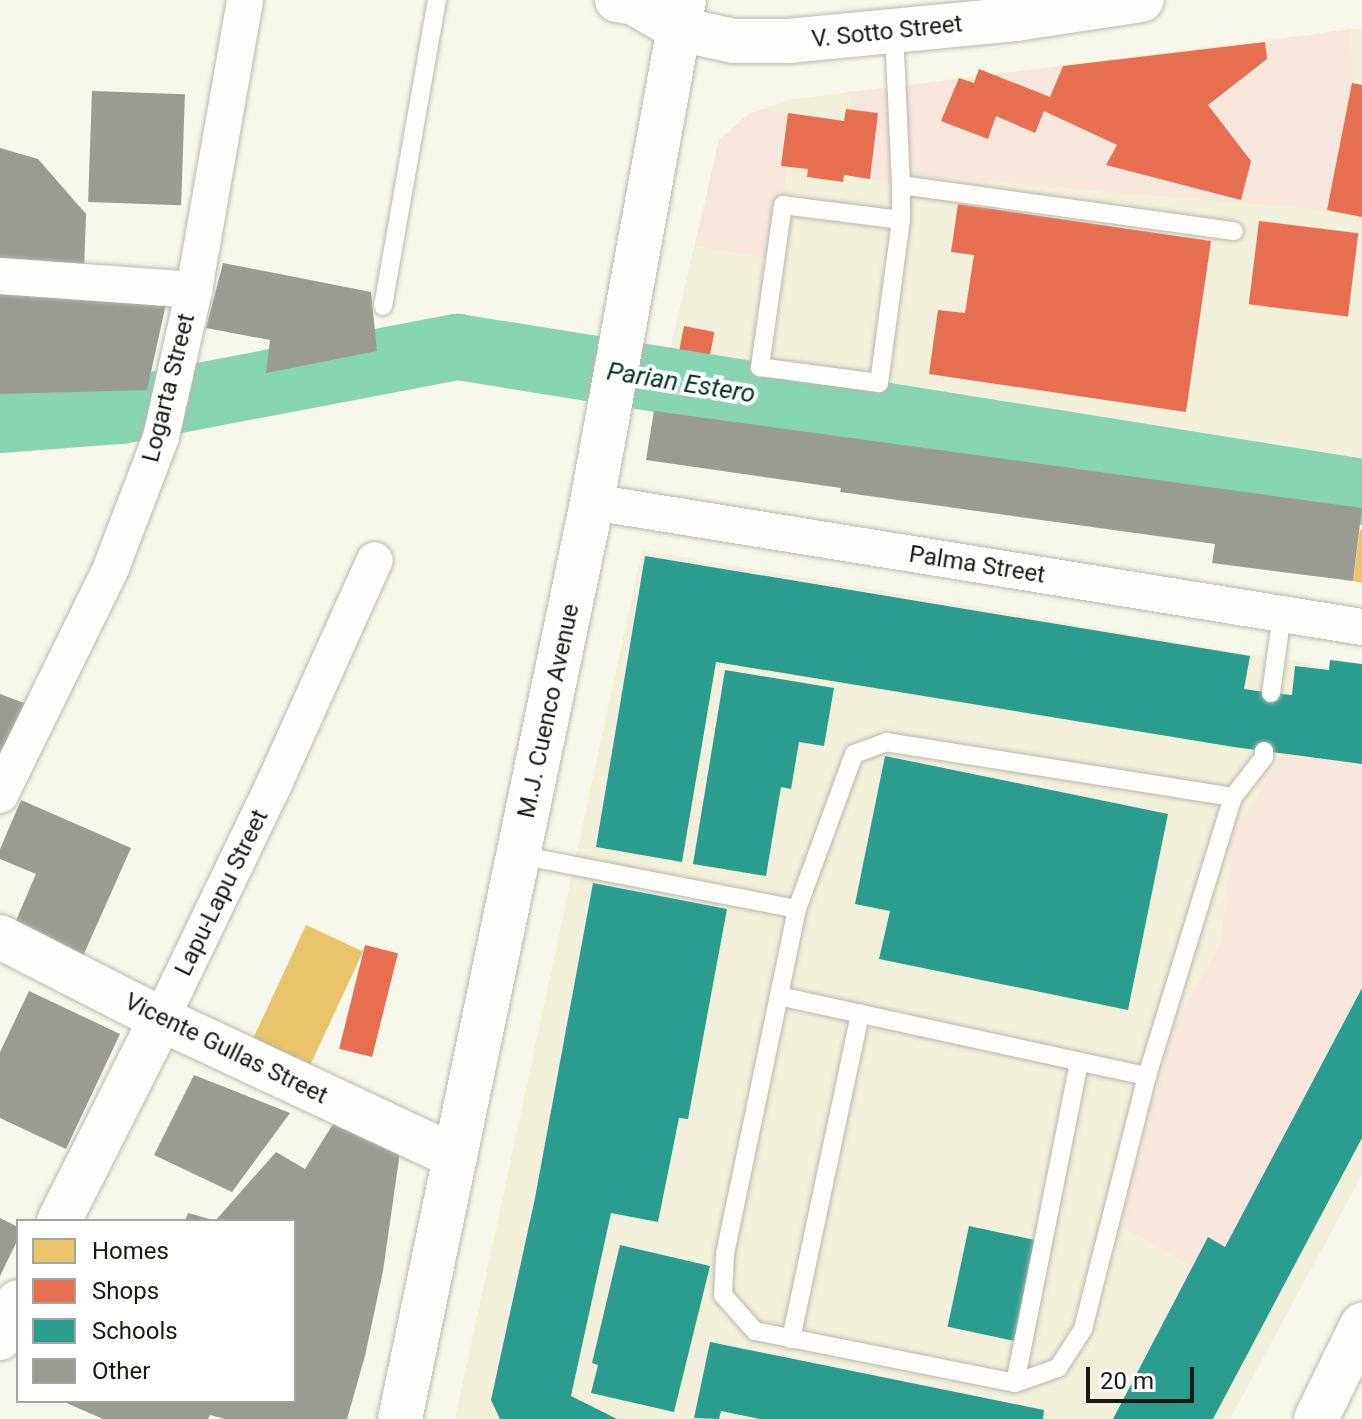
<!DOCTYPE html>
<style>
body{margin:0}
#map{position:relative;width:1362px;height:1419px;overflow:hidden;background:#f8f7eb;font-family:Roboto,sans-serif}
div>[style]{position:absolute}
.built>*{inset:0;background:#f2efda}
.green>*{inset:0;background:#f7e6dc}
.homes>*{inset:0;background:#e9c46a;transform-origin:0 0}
.shops>*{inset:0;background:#e76f51;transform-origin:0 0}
.schools>*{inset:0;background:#2a9d8f;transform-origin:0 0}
.river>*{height:66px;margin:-33px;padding:0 33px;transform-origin:33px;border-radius:33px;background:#87d4b3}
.building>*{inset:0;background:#9a9b93;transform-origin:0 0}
.roads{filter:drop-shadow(0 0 2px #b8b7ad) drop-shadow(0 0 2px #b8b7ad)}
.service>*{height:18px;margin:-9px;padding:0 9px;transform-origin:9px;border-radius:9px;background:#fefefc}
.minor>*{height:36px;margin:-18px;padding:0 18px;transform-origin:18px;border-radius:18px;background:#fefefc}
.tertiary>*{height:44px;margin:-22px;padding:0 22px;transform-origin:22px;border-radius:22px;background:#fefefc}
.secondary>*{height:44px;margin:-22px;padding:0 22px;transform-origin:22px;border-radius:22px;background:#fefefc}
.trunk>*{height:44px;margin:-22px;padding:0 22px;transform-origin:22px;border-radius:22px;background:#fefefc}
span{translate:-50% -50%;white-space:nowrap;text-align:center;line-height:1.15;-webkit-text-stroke:8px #fff;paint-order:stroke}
.street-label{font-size:24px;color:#1a1911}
.water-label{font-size:26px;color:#033625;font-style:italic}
.legend{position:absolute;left:16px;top:1219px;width:280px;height:184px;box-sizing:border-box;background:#fff;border:2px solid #a3a3a0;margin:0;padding:10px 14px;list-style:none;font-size:24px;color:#1a1911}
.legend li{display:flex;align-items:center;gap:16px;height:40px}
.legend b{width:40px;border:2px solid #a3a3a0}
.scale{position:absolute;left:1086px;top:1367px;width:108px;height:36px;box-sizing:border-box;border:4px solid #1a1911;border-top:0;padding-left:10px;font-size:24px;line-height:28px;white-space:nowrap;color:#1a1911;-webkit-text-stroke:6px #fff;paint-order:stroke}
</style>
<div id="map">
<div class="built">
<div style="clip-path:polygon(1362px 28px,1362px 483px,665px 372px,719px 140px,749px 114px,787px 100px)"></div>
<div style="clip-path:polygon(642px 550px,1362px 673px,1362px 1175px,1230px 1419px,455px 1419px)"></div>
</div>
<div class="green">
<div style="clip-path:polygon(1351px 29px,1352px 83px,1327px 210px,914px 175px,904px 86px,1063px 66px,1045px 111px,1117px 145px,1107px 165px,1240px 200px,1251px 161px,1208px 105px,1267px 59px,1265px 42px)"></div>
<div style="clip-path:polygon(889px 88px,895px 182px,870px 179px,878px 114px,851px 110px,847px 92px)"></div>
<div style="clip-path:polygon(763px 109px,788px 113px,781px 166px,787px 167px,775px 260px,695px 245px,719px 140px,749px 114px)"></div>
<div style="clip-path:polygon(665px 372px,1362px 483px,1362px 507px,654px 411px)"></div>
<div style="clip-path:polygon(1283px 754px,1362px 764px,1362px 988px,1225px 1247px,1208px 1237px,1193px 1267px,1121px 1226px,1174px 1028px,1221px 942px,1233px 834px)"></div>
</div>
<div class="homes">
<div style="clip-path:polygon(1360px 530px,1362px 530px,1362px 583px,1353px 581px)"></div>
<div style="left:306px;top:925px;width:63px;height:125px;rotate:25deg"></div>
</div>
<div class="shops">
<div style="clip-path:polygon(1265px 42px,1267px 59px,1208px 105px,1251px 161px,1241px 200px,1106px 165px,1117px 145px,1044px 111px,1035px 133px,996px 116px,988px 139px,941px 121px,959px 78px,974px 83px,979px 69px,1050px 97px,1063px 66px)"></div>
<div style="clip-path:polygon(1352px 83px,1362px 85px,1362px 217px,1327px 210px)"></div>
<div style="clip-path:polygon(846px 109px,878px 113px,870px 179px,844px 175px,843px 182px,807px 177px,808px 169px,781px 166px,788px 113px,844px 121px)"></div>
<div style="clip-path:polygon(958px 204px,1211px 241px,1186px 412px,929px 374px,938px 310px,965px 313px,974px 255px,951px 252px)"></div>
<div style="left:1259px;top:221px;width:100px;height:84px;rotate:7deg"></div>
<div style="left:684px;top:326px;width:31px;height:48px;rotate:11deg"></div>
<div style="left:365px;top:945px;width:34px;height:107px;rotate:14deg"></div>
</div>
<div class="schools">
<div style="clip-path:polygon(645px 556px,1250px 656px,1244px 689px,1271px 693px,1292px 695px,1295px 666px,1329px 670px,1330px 660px,1362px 664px,1362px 764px,1234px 747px,716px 662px,682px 862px,596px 847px)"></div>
<div style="clip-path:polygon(725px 670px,834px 688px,824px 746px,799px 742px,791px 789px,781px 787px,766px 876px,693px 864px)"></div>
<div style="clip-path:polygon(885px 756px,1168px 814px,1128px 1010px,879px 959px,890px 911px,855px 904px)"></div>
<div style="clip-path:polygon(593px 883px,727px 909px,688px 1119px,679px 1118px,658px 1222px,611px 1213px,571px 1396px,617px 1419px,500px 1419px,491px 1400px,535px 1198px)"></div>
<div style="clip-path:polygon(1362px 988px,1362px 1138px,1213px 1419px,1113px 1419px,1208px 1237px,1225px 1247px)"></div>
<div style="left:969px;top:1226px;width:71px;height:103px;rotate:12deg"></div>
<div style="clip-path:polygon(620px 1245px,710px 1266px,674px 1412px,591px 1393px,598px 1365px,592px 1363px)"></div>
<div style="clip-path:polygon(710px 1342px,1044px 1410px,1043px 1419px,760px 1419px,721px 1411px,719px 1419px,694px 1418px)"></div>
</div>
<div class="river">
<div style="left:0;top:420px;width:121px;rotate:-4.3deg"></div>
<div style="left:121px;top:411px;width:343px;rotate:-10.8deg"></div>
<div style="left:458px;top:347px;width:916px;rotate:9.11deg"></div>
</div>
<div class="building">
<div style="left:92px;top:91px;width:93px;height:111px;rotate:2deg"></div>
<div style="clip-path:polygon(0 148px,38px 159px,86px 214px,84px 272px,0 264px)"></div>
<div style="clip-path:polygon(223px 263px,371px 292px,377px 351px,266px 373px,270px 340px,206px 328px)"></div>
<div style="clip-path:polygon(0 289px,166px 304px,147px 390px,0 394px)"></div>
<div style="clip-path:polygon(654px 411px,1362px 508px,1353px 581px,1212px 563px,1215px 544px,840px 492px,841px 488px,646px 460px)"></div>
<div style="clip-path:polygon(0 694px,27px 704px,0 753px)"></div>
<div style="clip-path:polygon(21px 800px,131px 848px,83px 956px,14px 925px,36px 874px,0 859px,0 849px)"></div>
<div style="clip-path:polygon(29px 991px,120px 1034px,66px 1149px,0 1118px,0 1052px)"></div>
<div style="clip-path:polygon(194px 1075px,290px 1113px,232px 1192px,154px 1155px)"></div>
<div style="clip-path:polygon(338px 1116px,400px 1152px,383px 1271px,365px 1356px,347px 1419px,225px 1419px,210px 1415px,208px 1419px,103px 1419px,62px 1401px,294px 1401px,294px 1221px,215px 1221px,276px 1152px,305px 1169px)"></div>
<div style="clip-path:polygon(188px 1213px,213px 1220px,213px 1221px,185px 1221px)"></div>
<div style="clip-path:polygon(0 1218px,18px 1227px,18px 1239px,0 1276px)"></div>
</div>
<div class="roads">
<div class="service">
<div style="left:894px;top:31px;width:154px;rotate:87.4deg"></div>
<div style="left:901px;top:185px;width:336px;rotate:7.9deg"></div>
<div style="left:901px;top:220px;width:119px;rotate:-172.8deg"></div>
<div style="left:783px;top:205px;width:164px;rotate:98.1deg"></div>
<div style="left:760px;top:367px;width:120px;rotate:7.7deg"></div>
<div style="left:879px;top:383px;width:164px;rotate:-82.3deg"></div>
<div style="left:901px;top:220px;width:35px;rotate:-90deg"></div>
<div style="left:383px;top:306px;width:311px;rotate:-80deg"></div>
<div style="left:1271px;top:693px;width:79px;rotate:-82deg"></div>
<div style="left:1233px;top:797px;width:350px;rotate:-171deg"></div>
<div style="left:887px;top:742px;width:35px;rotate:160deg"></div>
<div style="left:854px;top:754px;width:165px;rotate:110.2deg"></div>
<div style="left:797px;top:909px;width:353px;rotate:101.8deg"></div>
<div style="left:725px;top:1255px;width:40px;rotate:92.9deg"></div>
<div style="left:723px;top:1295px;width:48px;rotate:48.4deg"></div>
<div style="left:755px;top:1331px;width:265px;rotate:11.3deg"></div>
<div style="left:1015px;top:1383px;width:46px;rotate:-19.2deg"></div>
<div style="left:1058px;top:1368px;width:46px;rotate:-57.3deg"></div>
<div style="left:1083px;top:1329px;width:261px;rotate:-75.8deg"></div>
<div style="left:1147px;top:1076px;width:292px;rotate:-72.9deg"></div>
<div style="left:1233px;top:797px;width:51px;rotate:-52.2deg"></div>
<div style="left:1264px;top:757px;width:6px;rotate:-90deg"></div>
<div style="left:519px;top:855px;width:283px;rotate:11deg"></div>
<div style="left:779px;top:996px;width:377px;rotate:12.3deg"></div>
<div style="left:791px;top:1339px;width:333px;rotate:-78deg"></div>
<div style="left:1015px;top:1383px;width:327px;rotate:-78.7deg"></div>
</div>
<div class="minor">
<div style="left:0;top:276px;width:195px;rotate:4.1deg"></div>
<div style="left:592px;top:502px;width:780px;rotate:9.22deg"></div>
<div style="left:0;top:795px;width:253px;rotate:-63.9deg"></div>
<div style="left:111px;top:568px;width:140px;rotate:-69.1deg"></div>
<div style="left:161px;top:437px;width:151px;rotate:-77.3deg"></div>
<div style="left:194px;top:290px;width:294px;rotate:-80deg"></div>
<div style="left:161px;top:1019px;width:263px;rotate:-64.3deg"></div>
<div style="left:275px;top:782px;width:243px;rotate:-65.8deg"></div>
</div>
<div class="tertiary">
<div style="left:617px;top:0;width:17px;rotate:10deg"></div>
<div style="left:634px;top:3px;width:52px;rotate:30deg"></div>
<div style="left:679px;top:29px;width:56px;rotate:12.3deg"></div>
<div style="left:734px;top:41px;width:54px"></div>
<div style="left:788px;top:41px;width:229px;rotate:-5.5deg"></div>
<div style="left:1016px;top:19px;width:127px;rotate:-8.6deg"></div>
<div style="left:0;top:937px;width:181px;rotate:27deg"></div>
<div style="left:161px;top:1019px;width:325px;rotate:25.1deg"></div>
<div style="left:59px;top:1221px;width:226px;rotate:-63.2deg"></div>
<div style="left:0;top:1338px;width:40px;rotate:-63.4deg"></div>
</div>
<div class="secondary">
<div style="left:400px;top:1419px;width:937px;rotate:-78.17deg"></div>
<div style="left:592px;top:502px;width:510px;rotate:-79.61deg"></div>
</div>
<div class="trunk">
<div style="left:1316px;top:1419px;width:105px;rotate:-63.9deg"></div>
</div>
</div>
<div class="street-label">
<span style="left:887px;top:32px;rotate:-6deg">V. Sotto Street</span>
<span style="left:169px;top:388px;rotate:-76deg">Logarta Street</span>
<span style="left:977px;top:565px;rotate:9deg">Palma Street</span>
<span style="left:549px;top:711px;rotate:-78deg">M.J. Cuenco Avenue</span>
<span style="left:222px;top:893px;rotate:-64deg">Lapu-Lapu Street</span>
<span style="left:226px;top:1049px;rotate:26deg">Vicente Gullas Street</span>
</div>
<div class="water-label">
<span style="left:681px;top:383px;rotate:9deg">Parian Estero</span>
</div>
<ul class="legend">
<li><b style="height:22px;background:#e9c46a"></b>Homes</li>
<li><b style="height:22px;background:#e76f51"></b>Shops</li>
<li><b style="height:22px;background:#2a9d8f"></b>Schools</li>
<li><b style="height:22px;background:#9a9b93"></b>Other</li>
</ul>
<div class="scale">20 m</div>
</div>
